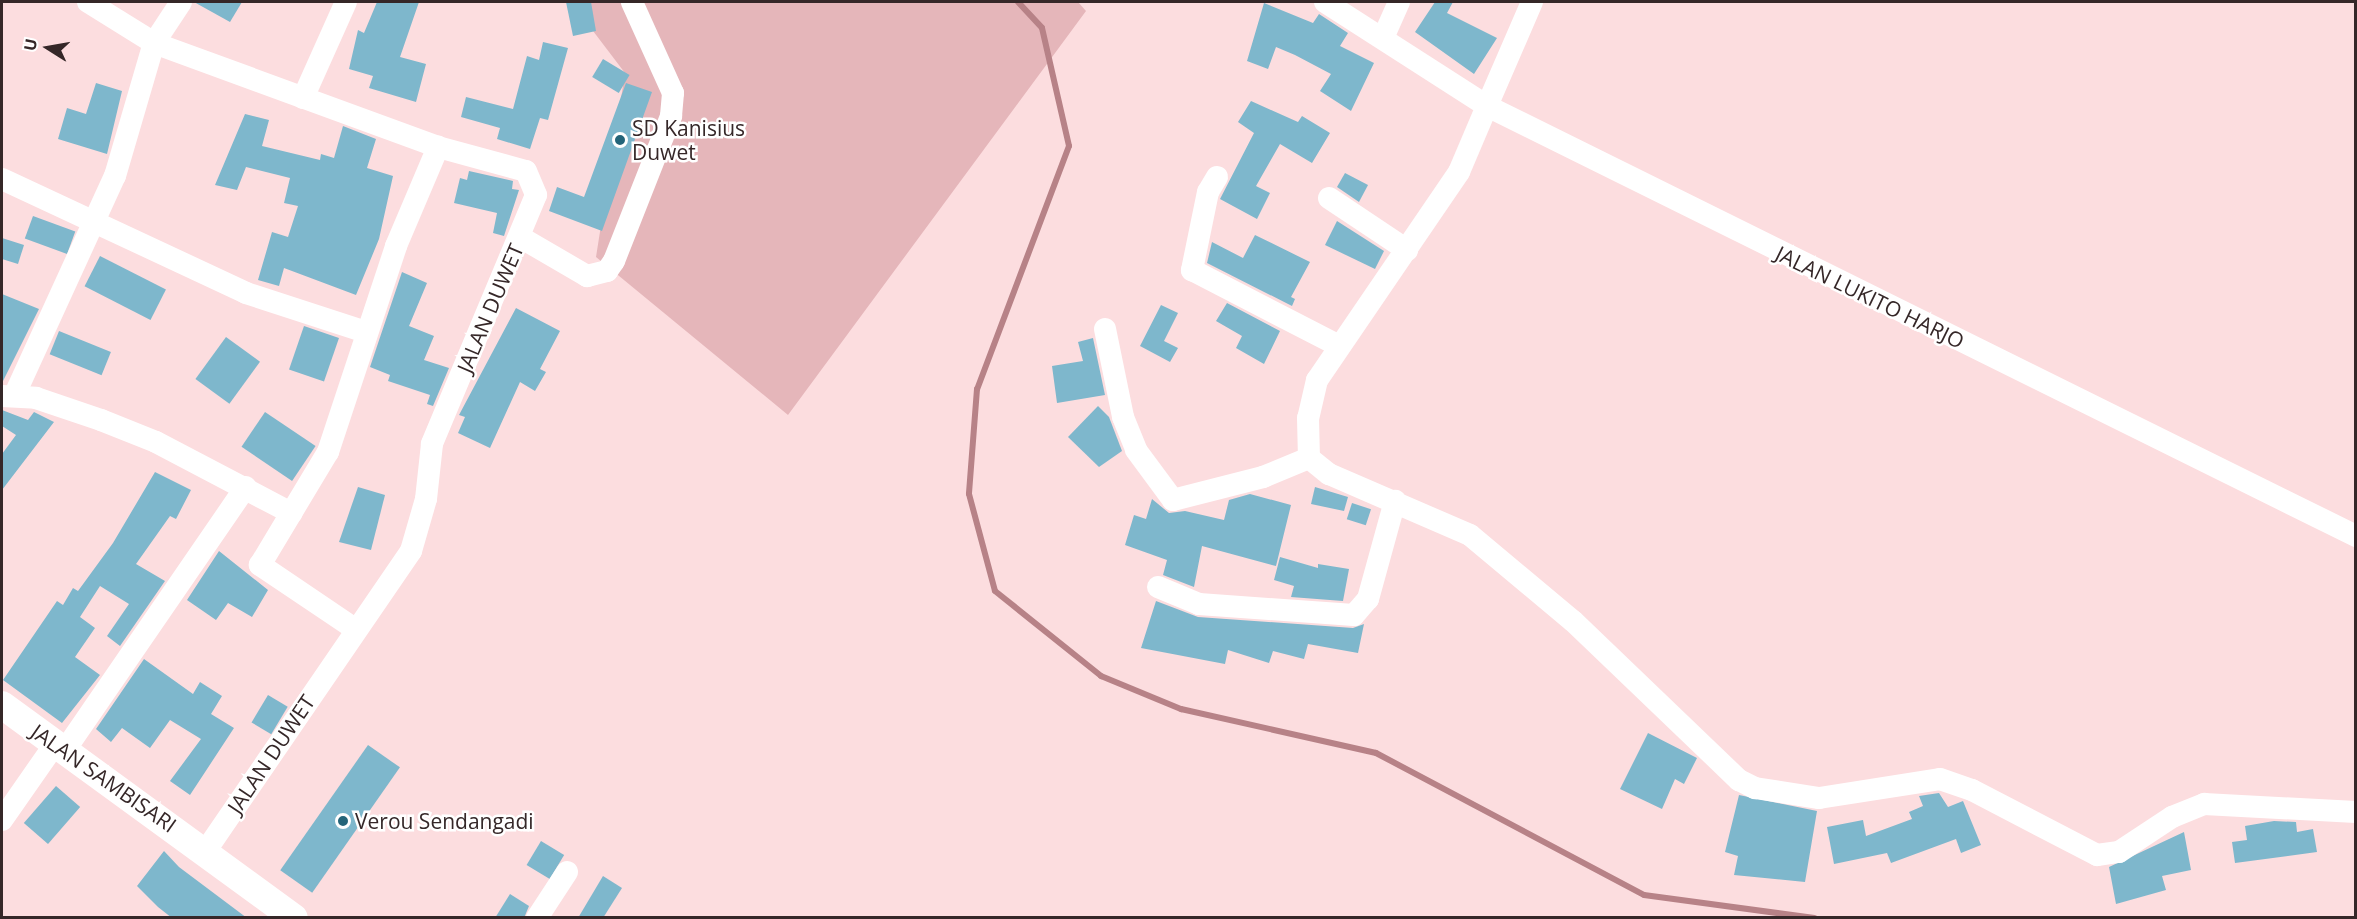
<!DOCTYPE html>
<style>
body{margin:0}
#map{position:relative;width:2357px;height:919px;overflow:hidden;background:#fcdddf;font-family:"Open Sans",sans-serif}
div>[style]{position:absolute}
.green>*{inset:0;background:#e5b6ba}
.stream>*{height:6px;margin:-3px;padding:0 3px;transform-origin:3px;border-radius:3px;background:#b78287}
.building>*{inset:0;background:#7eb7cc;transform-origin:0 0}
.minor>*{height:22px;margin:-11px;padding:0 11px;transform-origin:11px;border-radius:11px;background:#fff}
.major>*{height:28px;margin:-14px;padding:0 14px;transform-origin:14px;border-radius:14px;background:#fff}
.dots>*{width:16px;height:16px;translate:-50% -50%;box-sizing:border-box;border:3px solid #fff;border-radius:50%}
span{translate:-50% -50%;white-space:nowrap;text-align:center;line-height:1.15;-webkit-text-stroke:5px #fff;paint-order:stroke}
.poi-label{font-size:21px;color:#352728}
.left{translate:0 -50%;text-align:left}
.street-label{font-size:21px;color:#352728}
.frame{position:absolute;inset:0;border:3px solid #352728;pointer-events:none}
.north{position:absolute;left:18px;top:18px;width:60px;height:60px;-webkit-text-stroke:4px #fff;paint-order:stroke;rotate:281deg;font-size:16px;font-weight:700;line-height:24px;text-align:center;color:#352728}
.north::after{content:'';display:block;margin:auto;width:21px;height:27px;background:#352728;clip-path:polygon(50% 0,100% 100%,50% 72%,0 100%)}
</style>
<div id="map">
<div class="green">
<div style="clip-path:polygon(571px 2px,1078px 2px,1086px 11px,788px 415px,596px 257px,625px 73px)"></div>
</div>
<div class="stream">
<div style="left:1018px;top:2px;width:35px;rotate:47deg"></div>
<div style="left:1042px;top:28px;width:121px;rotate:77.1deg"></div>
<div style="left:1069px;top:146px;width:260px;rotate:110.7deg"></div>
<div style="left:977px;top:389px;width:105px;rotate:94.4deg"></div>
<div style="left:969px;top:494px;width:100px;rotate:75deg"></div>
<div style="left:995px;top:591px;width:136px;rotate:38.7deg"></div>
<div style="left:1101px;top:676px;width:87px;rotate:22.4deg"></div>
<div style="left:1181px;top:709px;width:200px;rotate:12.7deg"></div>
<div style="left:1376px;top:753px;width:303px;rotate:27.9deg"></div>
<div style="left:1644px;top:895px;width:172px;rotate:7.7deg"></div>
</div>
<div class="building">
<div style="clip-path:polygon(194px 2px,242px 2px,230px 22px)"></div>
<div style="clip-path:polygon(377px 2px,419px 2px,400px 57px,426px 64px,416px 102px,369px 88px,373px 76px,349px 69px,358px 30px,364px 33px)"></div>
<div style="clip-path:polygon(566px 2px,591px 2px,596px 31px,573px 36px)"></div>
<div style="clip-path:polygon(1435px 2px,1453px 2px,1447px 13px,1497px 38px,1474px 74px,1415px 32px)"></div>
<div style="clip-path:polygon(1264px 3px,1313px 23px,1319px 14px,1348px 33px,1340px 46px,1374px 63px,1351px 111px,1320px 91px,1331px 74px,1295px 55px,1276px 47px,1268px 69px,1247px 61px)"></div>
<div style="clip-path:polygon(543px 42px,568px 48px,548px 120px,540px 118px,530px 149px,497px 139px,500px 128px,461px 117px,466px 97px,513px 109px,527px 56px,539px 60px)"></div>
<div style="left:603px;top:59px;width:31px;height:21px;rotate:31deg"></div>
<div style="clip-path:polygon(96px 83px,122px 91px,107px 154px,58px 139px,67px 108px,86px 114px)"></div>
<div style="clip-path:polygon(626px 83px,652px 92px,602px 231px,549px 211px,557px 187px,584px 197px)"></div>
<div style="clip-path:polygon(1251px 101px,1298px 122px,1302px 116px,1330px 133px,1312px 163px,1280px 144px,1256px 186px,1270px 193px,1257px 219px,1220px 199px,1254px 133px,1238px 122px)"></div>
<div style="clip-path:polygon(245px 114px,269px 120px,262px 146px,320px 160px,321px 154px,334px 158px,343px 126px,376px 139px,367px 168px,393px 176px,379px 239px,356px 295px,284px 268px,279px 286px,258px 280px,272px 232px,288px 237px,298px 206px,284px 203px,290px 178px,246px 167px,237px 190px,215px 185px)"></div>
<div style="clip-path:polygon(469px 171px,513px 181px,512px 189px,519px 190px,504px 236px,493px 233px,497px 213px,454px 203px,460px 178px,467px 180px)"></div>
<div style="clip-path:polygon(1345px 173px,1368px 185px,1359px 202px,1337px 187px)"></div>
<div style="left:33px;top:216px;width:45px;height:24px;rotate:20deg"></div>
<div style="clip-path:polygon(1337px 221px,1384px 251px,1375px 269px,1325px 245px)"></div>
<div style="clip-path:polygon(1255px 235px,1310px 262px,1291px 297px,1295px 299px,1292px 306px,1207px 263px,1212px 242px,1243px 258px)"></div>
<div style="clip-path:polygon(2px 238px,24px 245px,18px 264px,2px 259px)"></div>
<div style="left:100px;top:256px;width:74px;height:34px;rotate:27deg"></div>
<div style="clip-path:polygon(402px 272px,427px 283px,409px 326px,434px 336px,424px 360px,449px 368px,433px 406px,427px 404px,430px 395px,388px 381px,390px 375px,370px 367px)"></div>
<div style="clip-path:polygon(2px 294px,39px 309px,2px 383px)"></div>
<div style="clip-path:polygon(1227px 303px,1280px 331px,1264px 364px,1236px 348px,1242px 336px,1216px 321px)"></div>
<div style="clip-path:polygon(1161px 305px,1178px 313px,1164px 341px,1178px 348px,1170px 362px,1140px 346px)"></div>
<div style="clip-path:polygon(516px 308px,560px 331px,540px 369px,546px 372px,535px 391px,520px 382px,490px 448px,458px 433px,465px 417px,459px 415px)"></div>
<div style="left:304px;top:326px;width:37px;height:46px;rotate:19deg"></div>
<div style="left:59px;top:331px;width:56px;height:25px;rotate:22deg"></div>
<div style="left:226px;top:337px;width:42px;height:52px;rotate:36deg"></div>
<div style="clip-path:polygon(1093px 338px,1105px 395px,1057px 403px,1052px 366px,1083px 361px,1078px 342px)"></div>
<div style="clip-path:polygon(1098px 406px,1109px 417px,1122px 451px,1099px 467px,1068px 437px)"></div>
<div style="clip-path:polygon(2px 410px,28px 420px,34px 412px,54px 422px,2px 490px,2px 454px,16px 435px,2px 426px)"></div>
<div style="left:265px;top:412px;width:61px;height:42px;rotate:34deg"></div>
<div style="clip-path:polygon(155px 472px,191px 490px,176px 519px,170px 516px,136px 564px,165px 581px,120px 646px,107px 636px,129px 604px,100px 586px,80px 617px,95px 628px,75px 657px,100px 675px,62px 723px,3px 680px,57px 601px,63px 605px,73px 588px,78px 591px,113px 543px)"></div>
<div style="clip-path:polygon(358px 487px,385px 495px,371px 550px,339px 542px)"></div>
<div style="clip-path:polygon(1315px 487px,1348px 497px,1344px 511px,1311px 504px)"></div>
<div style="clip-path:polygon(1250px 494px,1291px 505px,1276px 566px,1202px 546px,1194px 587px,1163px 575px,1167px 560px,1125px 545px,1134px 515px,1146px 519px,1152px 499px,1169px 513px,1185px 511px,1224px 520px,1229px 500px)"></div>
<div style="left:1352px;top:503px;width:20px;height:17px;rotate:18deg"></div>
<div style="clip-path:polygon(219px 551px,268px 590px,252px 617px,228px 603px,216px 620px,187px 600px)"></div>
<div style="clip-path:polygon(1280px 557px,1318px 568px,1318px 564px,1349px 569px,1343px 601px,1291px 597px,1294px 586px,1274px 580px)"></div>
<div style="clip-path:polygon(1156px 601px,1198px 617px,1353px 628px,1364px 624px,1358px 653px,1308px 644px,1304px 659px,1273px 651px,1269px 663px,1228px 650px,1225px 664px,1141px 648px)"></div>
<div style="clip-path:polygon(144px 659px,193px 694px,200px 682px,222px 696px,211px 714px,234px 728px,190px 795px,170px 781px,201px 739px,170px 720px,150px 748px,122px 728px,111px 742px,96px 729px)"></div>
<div style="left:268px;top:695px;width:23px;height:32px;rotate:31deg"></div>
<div style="clip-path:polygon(1648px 733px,1697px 758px,1684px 784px,1675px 779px,1662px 809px,1620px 789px)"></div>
<div style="left:368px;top:745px;width:39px;height:153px;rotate:35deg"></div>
<div style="left:56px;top:786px;width:32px;height:49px;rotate:41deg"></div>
<div style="clip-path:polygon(1939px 793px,1948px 807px,1963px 801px,1981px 845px,1961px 853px,1956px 839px,1891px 863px,1887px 853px,1834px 864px,1827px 827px,1863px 820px,1866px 836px,1912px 819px,1909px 812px,1923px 806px,1919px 796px)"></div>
<div style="clip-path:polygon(1739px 795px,1817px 811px,1805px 882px,1734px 875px,1738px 856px,1725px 852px)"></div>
<div style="clip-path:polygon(2274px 821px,2296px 822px,2297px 832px,2313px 829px,2317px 852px,2235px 863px,2232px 842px,2247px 840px,2245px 826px)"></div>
<div style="clip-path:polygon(2184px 832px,2191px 870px,2162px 876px,2166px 890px,2116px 904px,2109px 867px)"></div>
<div style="left:541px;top:841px;width:27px;height:28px;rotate:31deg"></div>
<div style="clip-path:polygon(164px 851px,179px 867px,247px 918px,172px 918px,158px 907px,137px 886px)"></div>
<div style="clip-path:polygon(603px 876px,622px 888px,603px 918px,578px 918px)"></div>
<div style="clip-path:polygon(510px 894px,529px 906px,524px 918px,495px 918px)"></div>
</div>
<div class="minor">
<div style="left:88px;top:2px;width:78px;rotate:31.8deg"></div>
<div style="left:154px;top:43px;width:302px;rotate:20.1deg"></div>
<div style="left:438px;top:147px;width:91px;rotate:15.3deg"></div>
<div style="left:526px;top:171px;width:26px;rotate:67deg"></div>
<div style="left:536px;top:195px;width:270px;rotate:112.7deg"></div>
<div style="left:432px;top:444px;width:55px;rotate:96.2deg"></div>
<div style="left:426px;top:499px;width:54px;rotate:106.1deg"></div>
<div style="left:411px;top:551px;width:363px;rotate:124.4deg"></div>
<div style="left:1325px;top:2px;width:193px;rotate:32.7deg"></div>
<div style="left:1487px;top:106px;width:72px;rotate:113deg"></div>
<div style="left:1459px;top:172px;width:252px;rotate:124.3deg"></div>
<div style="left:1317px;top:380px;width:39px;rotate:103deg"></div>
<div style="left:1308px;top:418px;width:40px;rotate:88.6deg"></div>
<div style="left:1309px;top:458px;width:26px;rotate:39deg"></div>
<div style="left:1329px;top:474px;width:154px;rotate:23.4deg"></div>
<div style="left:1470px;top:535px;width:134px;rotate:39.9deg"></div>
<div style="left:1573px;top:621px;width:230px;rotate:43.8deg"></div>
<div style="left:1739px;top:780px;width:18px;rotate:27deg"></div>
<div style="left:1755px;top:788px;width:65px;rotate:8.9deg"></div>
<div style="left:1819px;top:798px;width:122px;rotate:-8.9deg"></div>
<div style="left:1940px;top:779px;width:34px;rotate:19deg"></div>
<div style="left:1972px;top:790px;width:141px;rotate:27.5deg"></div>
<div style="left:2097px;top:855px;width:22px;rotate:-8deg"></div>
<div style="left:2119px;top:852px;width:64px;rotate:-33.4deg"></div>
<div style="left:2172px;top:817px;width:35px;rotate:-22deg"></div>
<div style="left:2204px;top:804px;width:152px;rotate:3deg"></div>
<div style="left:1532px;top:2px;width:113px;rotate:113.4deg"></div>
<div style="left:1487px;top:106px;width:970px;rotate:26.33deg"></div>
<div style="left:1383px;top:38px;width:39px;rotate:-66deg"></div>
<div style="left:303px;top:98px;width:105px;rotate:-65.9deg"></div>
<div style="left:1217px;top:177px;width:17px;rotate:121deg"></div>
<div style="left:1208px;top:192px;width:80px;rotate:101.6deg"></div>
<div style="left:1192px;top:270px;width:163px;rotate:27.3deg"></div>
<div style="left:2px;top:179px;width:269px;rotate:25deg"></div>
<div style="left:246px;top:293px;width:126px;rotate:18deg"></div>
<div style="left:1329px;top:198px;width:94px;rotate:33.7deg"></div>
<div style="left:520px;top:237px;width:78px;rotate:30.2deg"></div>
<div style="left:587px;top:276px;width:21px;rotate:-14deg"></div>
<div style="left:607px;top:271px;width:12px;rotate:-55deg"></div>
<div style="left:614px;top:261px;width:156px;rotate:-68.5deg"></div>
<div style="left:671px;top:116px;width:23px;rotate:-85deg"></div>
<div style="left:673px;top:93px;width:100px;rotate:-114.3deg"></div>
<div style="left:1105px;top:329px;width:90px;rotate:78.4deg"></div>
<div style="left:1123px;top:417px;width:35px;rotate:68deg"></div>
<div style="left:1136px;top:450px;width:62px;rotate:53.5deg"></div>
<div style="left:1173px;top:500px;width:93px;rotate:-14.3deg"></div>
<div style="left:1263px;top:477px;width:50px;rotate:-22.4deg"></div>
<div style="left:15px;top:394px;width:240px;rotate:-65.4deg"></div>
<div style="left:115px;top:176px;width:139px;rotate:-73.7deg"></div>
<div style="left:154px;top:43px;width:49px;rotate:-56.6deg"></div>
<div style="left:2px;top:396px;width:34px;rotate:3deg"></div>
<div style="left:36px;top:398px;width:69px;rotate:18.7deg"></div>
<div style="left:101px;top:420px;width:59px;rotate:21.8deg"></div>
<div style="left:156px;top:442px;width:153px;rotate:27.7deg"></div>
<div style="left:1158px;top:587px;width:44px;rotate:22.5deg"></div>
<div style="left:1199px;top:604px;width:155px;rotate:4.1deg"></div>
<div style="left:1354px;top:615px;width:21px;rotate:-49deg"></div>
<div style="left:1368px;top:599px;width:102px;rotate:-74.6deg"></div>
<div style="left:355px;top:629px;width:115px;rotate:-146deg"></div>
<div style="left:260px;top:565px;width:132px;rotate:-59deg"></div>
<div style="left:328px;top:452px;width:217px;rotate:-71.7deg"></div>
<div style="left:396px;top:246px;width:108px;rotate:-67deg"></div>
<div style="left:65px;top:750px;width:319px;rotate:-55.5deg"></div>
<div style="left:2px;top:820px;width:93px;rotate:-55.1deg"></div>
<div style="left:537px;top:918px;width:55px;rotate:-56.9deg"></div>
</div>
<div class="major">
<div style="left:2px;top:705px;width:361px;rotate:36.1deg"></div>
</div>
<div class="dots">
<div style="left:620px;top:140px;background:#246479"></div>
<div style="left:343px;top:821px;background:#246479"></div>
</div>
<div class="poi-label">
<span class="left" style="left:632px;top:140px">SD Kanisius<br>Duwet</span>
<span class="left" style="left:355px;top:821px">Verou Sendangadi</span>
</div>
<div class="street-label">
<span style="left:1870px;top:297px;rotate:26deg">JALAN LUKITO HARJO</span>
<span style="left:490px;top:308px;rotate:-67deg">JALAN DUWET</span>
<span style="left:271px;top:754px;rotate:-56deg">JALAN DUWET</span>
<span style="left:104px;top:778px;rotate:35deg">JALAN SAMBISARI</span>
</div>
<div class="frame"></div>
<div class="north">U</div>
</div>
